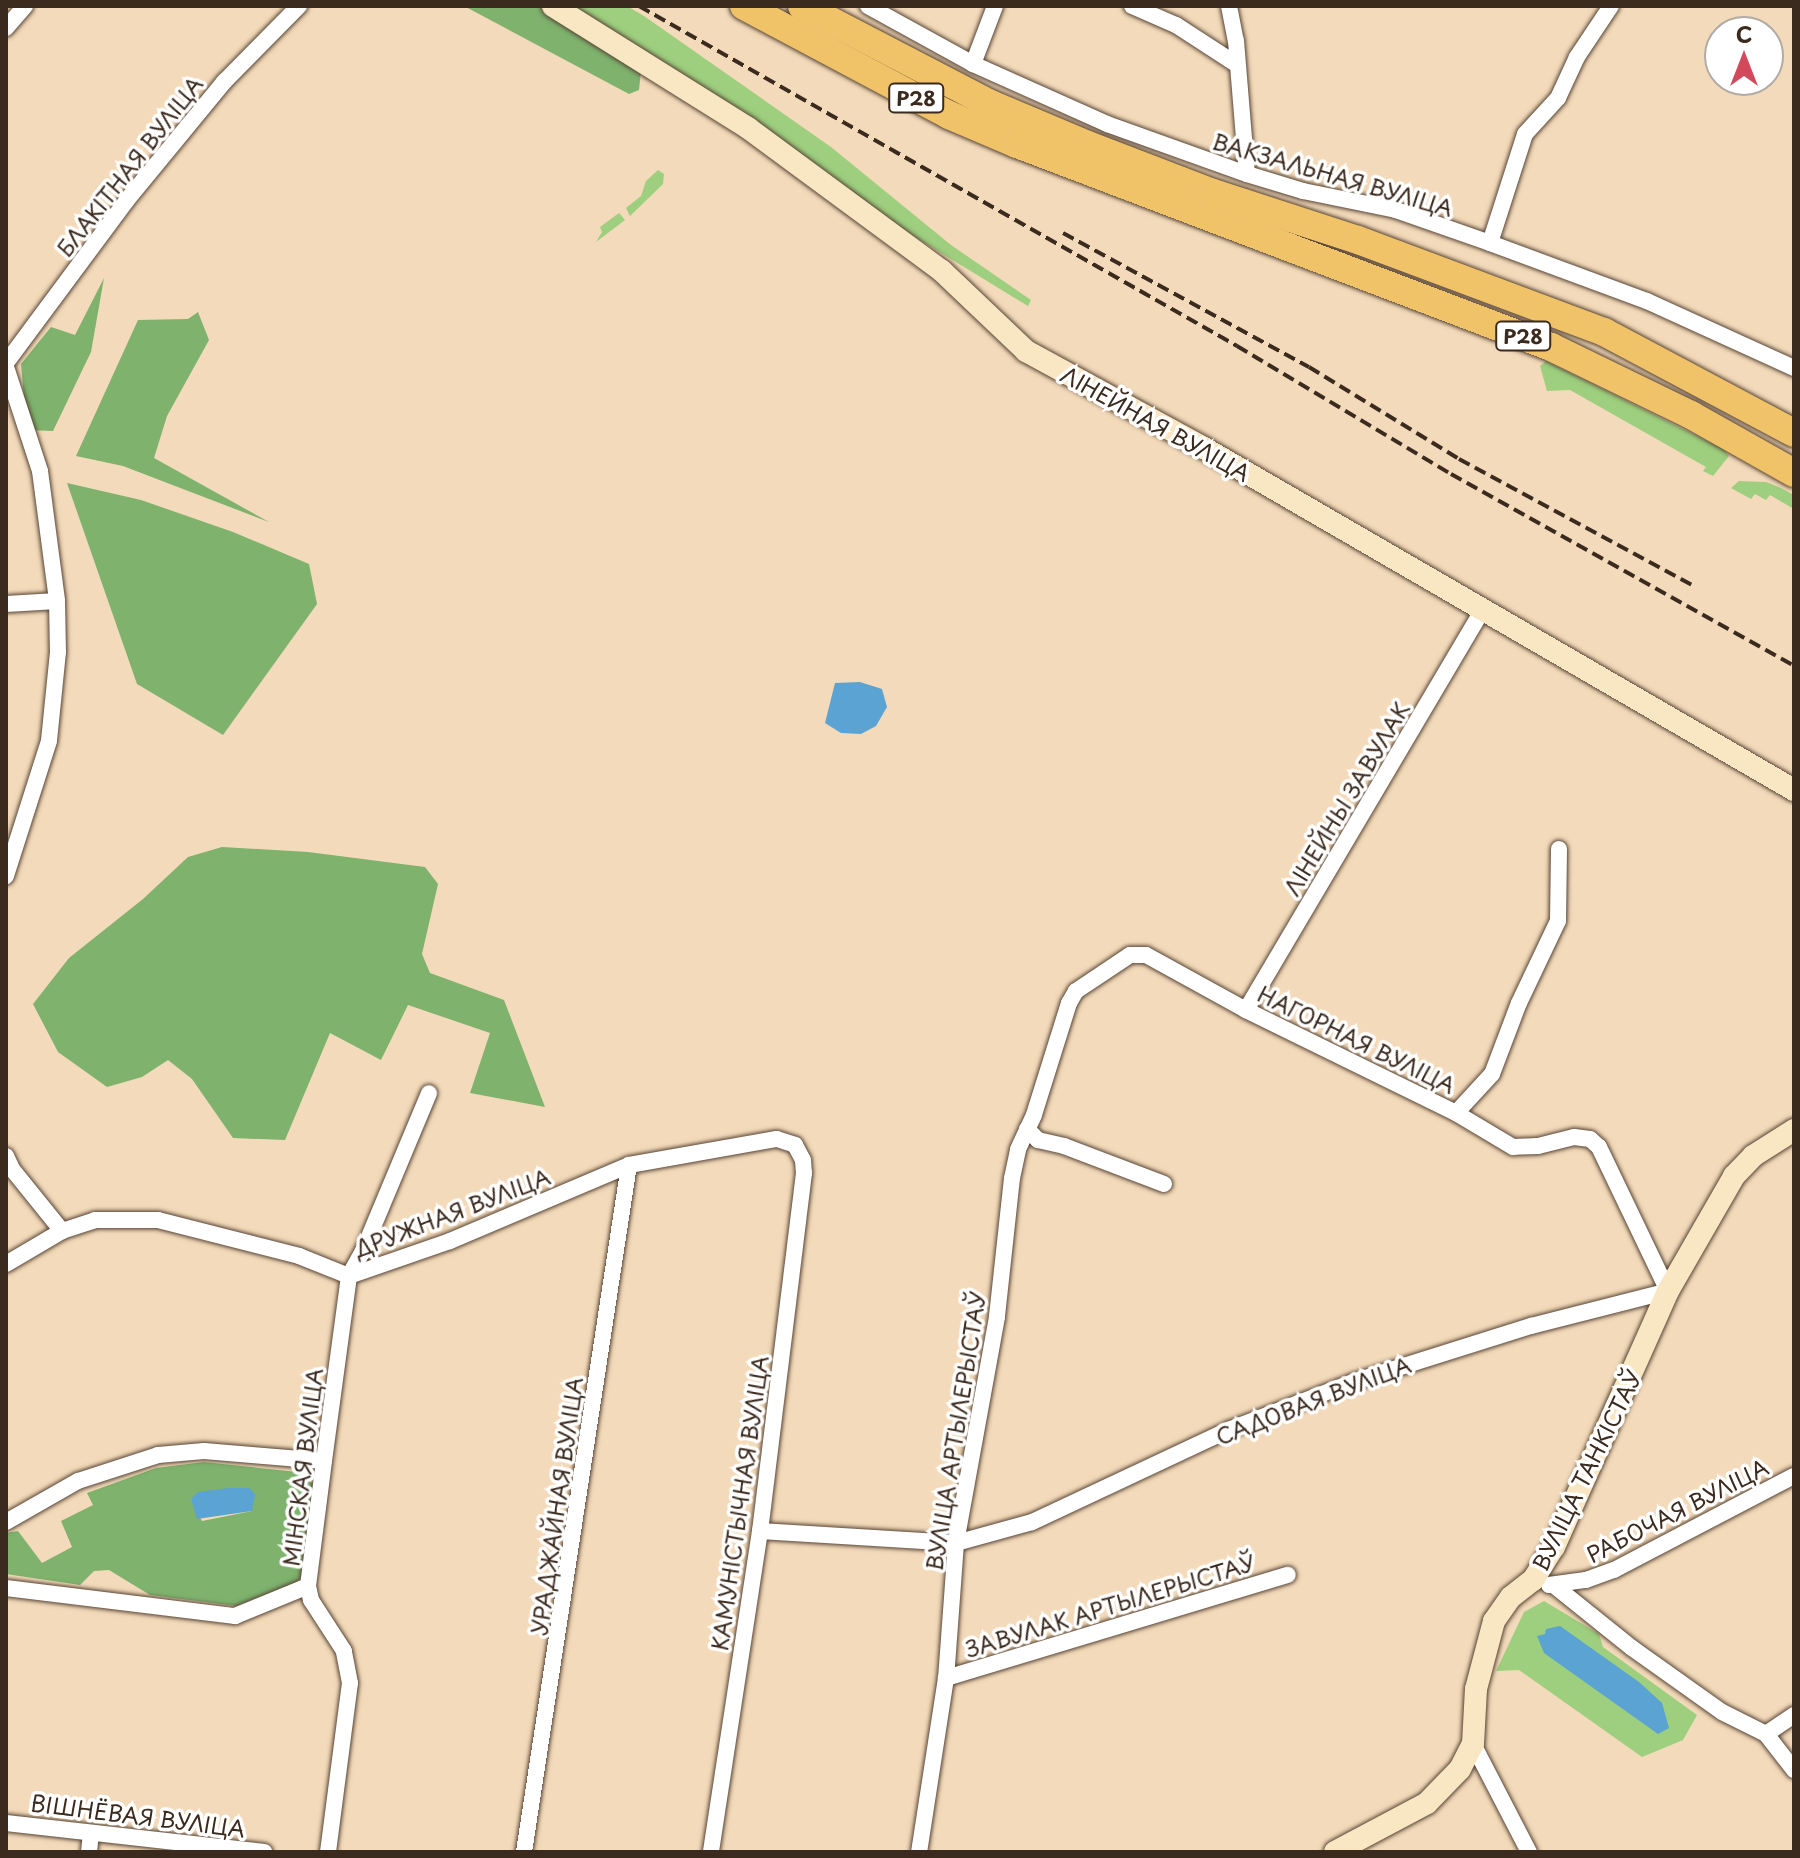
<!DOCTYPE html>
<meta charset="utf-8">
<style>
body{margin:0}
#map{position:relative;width:1800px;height:1858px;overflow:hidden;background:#f3daba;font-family:"Playpen Sans",sans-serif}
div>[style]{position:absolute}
.green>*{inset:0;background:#9dcf7e}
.forest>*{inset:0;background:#7eb26d}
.water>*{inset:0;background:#5aa3d2}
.roads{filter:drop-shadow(0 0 2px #574435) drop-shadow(0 0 2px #574435)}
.street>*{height:16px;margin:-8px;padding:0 8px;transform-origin:8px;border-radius:8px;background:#fff}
.secondary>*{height:22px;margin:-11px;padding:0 11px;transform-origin:11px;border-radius:11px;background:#f9e7c3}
.highway>*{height:28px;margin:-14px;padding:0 14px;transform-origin:14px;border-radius:14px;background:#f0c369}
.rail>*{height:4px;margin-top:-2px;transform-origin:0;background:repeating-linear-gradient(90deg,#3b2a1e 0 12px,transparent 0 18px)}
span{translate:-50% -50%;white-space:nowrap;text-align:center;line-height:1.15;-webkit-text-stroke:7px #fff;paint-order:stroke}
.shield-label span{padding:2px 6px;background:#fff;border:2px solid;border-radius:6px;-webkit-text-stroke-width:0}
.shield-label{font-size:20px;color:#3b2a1e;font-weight:700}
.street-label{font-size:22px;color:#3b2a1e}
.frame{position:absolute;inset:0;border:8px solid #3b2a1e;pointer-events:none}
.north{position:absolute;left:1704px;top:16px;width:80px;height:80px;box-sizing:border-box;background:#fff;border:2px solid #b1aaa5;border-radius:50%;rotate:0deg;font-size:22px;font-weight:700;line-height:32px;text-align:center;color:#3b2a1e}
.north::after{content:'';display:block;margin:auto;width:28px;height:36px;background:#d1495b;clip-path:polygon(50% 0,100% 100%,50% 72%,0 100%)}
</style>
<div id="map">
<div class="green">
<div style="clip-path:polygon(553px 6px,627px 6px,644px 16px,831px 147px,951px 245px,1031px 300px,1028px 306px,797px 165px)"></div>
<div style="clip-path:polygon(658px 170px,664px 174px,663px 184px,630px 216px,626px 208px,641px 196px,646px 181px)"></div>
<div style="clip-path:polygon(619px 213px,625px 220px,596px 242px,602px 232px,600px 227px)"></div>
<div style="clip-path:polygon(1546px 361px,1723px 449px,1729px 456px,1713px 476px,1703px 471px,1706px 467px,1570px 390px,1547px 391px,1540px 366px)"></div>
<div style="clip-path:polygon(1739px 481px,1766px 482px,1781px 488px,1794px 495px,1794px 509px,1770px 495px,1766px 500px,1755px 494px,1751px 499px,1731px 488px)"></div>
<div style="clip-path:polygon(1544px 1601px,1599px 1634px,1603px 1647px,1697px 1715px,1683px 1740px,1642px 1757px,1519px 1670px,1496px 1671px,1524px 1612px)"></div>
</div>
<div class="forest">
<div style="clip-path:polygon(464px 6px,538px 6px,641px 70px,639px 90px,629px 94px)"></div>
<div style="clip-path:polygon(104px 278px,91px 352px,53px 431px,27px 430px,21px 364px,51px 327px,75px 335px)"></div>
<div style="clip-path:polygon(198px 312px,209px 340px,167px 416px,154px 458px,269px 522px,123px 466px,76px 456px,138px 320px,188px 319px)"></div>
<div style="clip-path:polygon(67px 483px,141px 500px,233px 532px,309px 564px,317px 604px,223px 735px,137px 684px)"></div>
<div style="clip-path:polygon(222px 847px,308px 852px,425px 867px,438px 884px,422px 954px,430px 973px,504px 1000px,545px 1107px,470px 1093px,490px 1033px,408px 1005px,381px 1060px,330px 1033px,285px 1140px,233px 1138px,192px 1079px,168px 1060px,142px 1077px,107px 1087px,58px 1052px,33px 1004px,69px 958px,143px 899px,188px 857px)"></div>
<div style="clip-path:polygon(evenodd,204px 1462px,297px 1472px,316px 1486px,303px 1574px,296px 1583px,236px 1606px,150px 1595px,109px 1570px,94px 1571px,80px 1585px,6px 1574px,6px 1533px,18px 1531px,42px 1563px,72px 1547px,61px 1521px,93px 1505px,87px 1493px,156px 1468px,204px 1462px,191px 1499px,252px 1511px,202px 1521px,191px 1499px)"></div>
</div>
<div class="water">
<div style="clip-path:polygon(860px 682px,882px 689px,887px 707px,876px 726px,861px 734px,841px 733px,825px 723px,835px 683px)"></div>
<div style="clip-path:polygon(229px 1488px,249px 1488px,255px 1494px,252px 1511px,197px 1519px,191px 1499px,198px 1492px)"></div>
<div style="clip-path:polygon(1560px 1626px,1639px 1682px,1662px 1703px,1669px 1728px,1658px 1734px,1544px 1653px,1537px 1636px,1545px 1634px,1546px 1629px)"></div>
</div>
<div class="roads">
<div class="street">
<div style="left:868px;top:6px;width:120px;rotate:28.9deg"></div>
<div style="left:973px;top:64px;width:147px;rotate:24.1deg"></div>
<div style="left:1107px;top:124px;width:149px;rotate:19.7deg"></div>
<div style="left:1247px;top:174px;width:59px;rotate:16.9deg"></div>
<div style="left:1303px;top:191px;width:95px;rotate:11.5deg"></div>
<div style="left:1396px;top:210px;width:100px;rotate:19.3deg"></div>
<div style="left:1490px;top:243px;width:167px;rotate:20.3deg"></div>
<div style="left:1647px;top:301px;width:162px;rotate:24.5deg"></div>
<div style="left:1132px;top:6px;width:48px;rotate:23.4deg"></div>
<div style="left:1176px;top:25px;width:72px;rotate:33deg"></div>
<div style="left:1229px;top:6px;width:36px;rotate:79deg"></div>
<div style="left:1236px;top:41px;width:133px;rotate:85.3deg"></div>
<div style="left:6px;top:28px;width:29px;rotate:-49deg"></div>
<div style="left:973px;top:64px;width:62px;rotate:-69.2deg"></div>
<div style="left:1490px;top:243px;width:114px;rotate:-72.2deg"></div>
<div style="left:1525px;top:134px;width:49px;rotate:-47.5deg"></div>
<div style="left:1558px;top:98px;width:45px;rotate:-65.1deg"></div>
<div style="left:1577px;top:57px;width:61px;rotate:-56.3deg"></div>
<div style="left:6px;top:363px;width:203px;rotate:-53.4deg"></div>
<div style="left:127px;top:200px;width:153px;rotate:-50.6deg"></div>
<div style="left:224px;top:82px;width:107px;rotate:-45.4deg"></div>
<div style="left:6px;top:367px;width:109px;rotate:71.9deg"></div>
<div style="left:40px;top:471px;width:131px;rotate:82.5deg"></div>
<div style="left:57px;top:601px;width:51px;rotate:88.9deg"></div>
<div style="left:58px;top:652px;width:89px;rotate:95.8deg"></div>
<div style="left:49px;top:741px;width:142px;rotate:107.7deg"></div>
<div style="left:6px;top:604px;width:51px;rotate:-3.4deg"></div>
<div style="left:1246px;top:1010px;width:466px;rotate:-59.4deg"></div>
<div style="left:1456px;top:1113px;width:53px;rotate:-47.3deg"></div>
<div style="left:1492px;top:1074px;width:76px;rotate:-69.2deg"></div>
<div style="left:1519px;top:1003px;width:91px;rotate:-64.6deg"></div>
<div style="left:1558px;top:921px;width:72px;rotate:-89.2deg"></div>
<div style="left:1027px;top:1129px;width:16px;rotate:45deg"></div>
<div style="left:1038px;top:1140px;width:27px;rotate:13deg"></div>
<div style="left:1064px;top:1146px;width:107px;rotate:20.8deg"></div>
<div style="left:6px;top:1156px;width:14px;rotate:65deg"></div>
<div style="left:12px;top:1169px;width:80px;rotate:51.1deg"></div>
<div style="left:62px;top:1231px;width:35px;rotate:-18deg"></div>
<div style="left:95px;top:1220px;width:63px"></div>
<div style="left:158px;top:1220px;width:146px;rotate:14.3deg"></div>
<div style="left:299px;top:1256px;width:54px;rotate:21.8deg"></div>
<div style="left:349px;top:1276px;width:107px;rotate:-19.1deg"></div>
<div style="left:450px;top:1241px;width:194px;rotate:-23deg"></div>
<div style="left:629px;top:1165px;width:150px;rotate:-10deg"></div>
<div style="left:777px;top:1139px;width:19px;rotate:18deg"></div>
<div style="left:795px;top:1145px;width:17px;rotate:62deg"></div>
<div style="left:803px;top:1160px;width:13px;rotate:86deg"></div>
<div style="left:804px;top:1173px;width:361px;rotate:97deg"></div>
<div style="left:760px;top:1531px;width:325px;rotate:98.7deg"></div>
<div style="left:6px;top:1264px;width:65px;rotate:-30.5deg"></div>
<div style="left:6px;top:1522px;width:83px;rotate:-29.7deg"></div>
<div style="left:78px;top:1481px;width:84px;rotate:-18deg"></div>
<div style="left:158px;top:1455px;width:46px;rotate:-5deg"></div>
<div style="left:204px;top:1451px;width:120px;rotate:4.8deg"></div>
<div style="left:760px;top:1531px;width:196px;rotate:3.5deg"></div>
<div style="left:956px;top:1543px;width:79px;rotate:-15.4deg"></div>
<div style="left:1032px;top:1522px;width:217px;rotate:-25.1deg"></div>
<div style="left:1228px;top:1430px;width:134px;rotate:-21deg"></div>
<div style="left:1353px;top:1382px;width:187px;rotate:-17.5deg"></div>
<div style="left:1531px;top:1326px;width:141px;rotate:-14.3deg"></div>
<div style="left:1668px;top:1291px;width:160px;rotate:-115.6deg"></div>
<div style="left:1599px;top:1147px;width:12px;rotate:-138deg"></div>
<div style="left:1590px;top:1139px;width:16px;rotate:-173deg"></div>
<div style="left:1574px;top:1137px;width:37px;rotate:166deg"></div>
<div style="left:1538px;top:1146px;width:25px;rotate:178deg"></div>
<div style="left:1513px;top:1147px;width:66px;rotate:-149.2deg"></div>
<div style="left:1456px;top:1113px;width:234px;rotate:-153.9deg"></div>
<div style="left:1246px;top:1010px;width:114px;rotate:-151.2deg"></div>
<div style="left:1146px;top:955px;width:16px;rotate:180deg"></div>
<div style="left:1130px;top:955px;width:65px;rotate:146.3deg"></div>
<div style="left:1076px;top:991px;width:14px;rotate:120deg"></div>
<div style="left:1069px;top:1003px;width:117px;rotate:107.4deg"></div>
<div style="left:1034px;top:1115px;width:38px;rotate:115deg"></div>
<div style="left:1018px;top:1150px;width:29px;rotate:102deg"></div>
<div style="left:1012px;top:1178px;width:140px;rotate:96.2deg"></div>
<div style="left:997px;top:1317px;width:230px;rotate:100.3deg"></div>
<div style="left:956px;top:1543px;width:135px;rotate:94.2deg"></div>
<div style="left:946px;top:1678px;width:176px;rotate:98.8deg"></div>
<div style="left:1549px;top:1585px;width:37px;rotate:-8deg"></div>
<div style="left:1586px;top:1580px;width:30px;rotate:-20deg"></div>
<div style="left:1614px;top:1570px;width:203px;rotate:-27.6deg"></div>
<div style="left:1556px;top:1587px;width:97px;rotate:38.8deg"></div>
<div style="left:1632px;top:1648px;width:110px;rotate:35.4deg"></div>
<div style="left:1722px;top:1712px;width:49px;rotate:26.6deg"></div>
<div style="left:1766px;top:1734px;width:46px;rotate:52.1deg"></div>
<div style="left:6px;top:1588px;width:231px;rotate:7deg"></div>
<div style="left:235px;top:1616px;width:79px;rotate:-22.3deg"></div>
<div style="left:946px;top:1678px;width:357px;rotate:-16.8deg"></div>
<div style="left:1766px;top:1734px;width:34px;rotate:-34deg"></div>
<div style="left:1473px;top:1744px;width:122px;rotate:62.6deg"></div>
<div style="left:6px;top:1823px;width:260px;rotate:6.4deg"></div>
<div style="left:89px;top:1852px;width:19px;rotate:-84deg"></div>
<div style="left:328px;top:1852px;width:170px;rotate:-82.6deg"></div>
<div style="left:350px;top:1683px;width:33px;rotate:-101deg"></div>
<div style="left:344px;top:1651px;width:61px;rotate:-122.9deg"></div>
<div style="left:311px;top:1600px;width:14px;rotate:-102deg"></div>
<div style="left:308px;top:1586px;width:126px;rotate:-82.7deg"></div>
<div style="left:324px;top:1461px;width:187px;rotate:-82.3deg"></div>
<div style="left:349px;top:1276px;width:29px;rotate:-61deg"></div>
<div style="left:363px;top:1251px;width:171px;rotate:-67.3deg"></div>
<div style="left:524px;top:1852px;width:695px;rotate:-81.31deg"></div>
</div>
<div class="secondary">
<div style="left:553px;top:6px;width:230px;rotate:32deg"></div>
<div style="left:748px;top:128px;width:241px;rotate:36.4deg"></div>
<div style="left:942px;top:271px;width:116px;rotate:43.6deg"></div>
<div style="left:1026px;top:351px;width:203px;rotate:28.6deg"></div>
<div style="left:1204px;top:448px;width:682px;rotate:30.1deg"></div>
<div style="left:1335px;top:1852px;width:104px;rotate:-28deg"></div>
<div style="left:1427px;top:1803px;width:47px;rotate:-45.9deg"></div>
<div style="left:1460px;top:1769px;width:28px;rotate:-63deg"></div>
<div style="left:1473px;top:1744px;width:55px;rotate:-86.9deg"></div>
<div style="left:1476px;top:1689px;width:70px;rotate:-75.2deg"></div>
<div style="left:1494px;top:1621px;width:29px;rotate:-55deg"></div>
<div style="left:1511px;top:1597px;width:28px;rotate:-38deg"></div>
<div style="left:1533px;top:1580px;width:39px;rotate:-58deg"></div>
<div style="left:1554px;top:1547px;width:280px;rotate:-66deg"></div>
<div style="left:1668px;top:1291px;width:133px;rotate:-60.1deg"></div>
<div style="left:1734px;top:1176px;width:28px;rotate:-46deg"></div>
<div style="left:1753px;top:1156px;width:49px;rotate:-32.4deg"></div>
</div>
<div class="highway">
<div style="left:744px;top:6px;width:232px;rotate:28deg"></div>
<div style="left:949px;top:115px;width:74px;rotate:23.1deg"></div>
<div style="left:1017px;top:144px;width:571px;rotate:20.81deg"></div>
<div style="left:1551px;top:347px;width:156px;rotate:25.9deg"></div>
<div style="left:1691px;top:415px;width:118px;rotate:29.4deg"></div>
<div style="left:802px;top:6px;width:210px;rotate:27.5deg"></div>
<div style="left:988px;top:103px;width:108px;rotate:22.8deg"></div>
<div style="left:1088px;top:145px;width:134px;rotate:21deg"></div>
<div style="left:1213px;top:193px;width:152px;rotate:18deg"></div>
<div style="left:1358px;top:240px;width:263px;rotate:20.5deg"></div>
<div style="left:1604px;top:332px;width:215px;rotate:28deg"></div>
</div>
</div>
<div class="rail">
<div style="left:639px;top:6px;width:688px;rotate:29.62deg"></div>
<div style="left:1237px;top:346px;width:249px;rotate:30.9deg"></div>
<div style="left:1451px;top:474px;width:393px;rotate:29.2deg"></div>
<div style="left:1063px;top:233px;width:280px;rotate:28.6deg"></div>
<div style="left:1309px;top:367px;width:176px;rotate:31.5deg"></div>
<div style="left:1459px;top:459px;width:267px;rotate:28.4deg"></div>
</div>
<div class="shield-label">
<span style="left:916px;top:98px">Р28</span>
<span style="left:1523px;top:336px">Р28</span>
</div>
<div class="street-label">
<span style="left:129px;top:166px;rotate:-52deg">БЛАКІТНАЯ ВУЛІЦА</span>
<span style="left:1333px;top:174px;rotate:16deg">ВАКЗАЛЬНАЯ ВУЛІЦА</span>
<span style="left:1156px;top:423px;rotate:29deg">ЛІНЕЙНАЯ ВУЛІЦА</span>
<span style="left:1346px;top:798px;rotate:-59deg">ЛІНЕЙНЫ ЗАВУЛАК</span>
<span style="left:1357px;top:1039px;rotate:26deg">НАГОРНАЯ ВУЛІЦА</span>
<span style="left:452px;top:1212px;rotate:-21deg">ДРУЖНАЯ ВУЛІЦА</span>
<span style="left:1313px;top:1400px;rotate:-21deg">САДОВАЯ ВУЛІЦА</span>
<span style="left:955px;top:1431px;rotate:-81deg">ВУЛІЦА АРТЫЛЕРЫСТАЎ</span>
<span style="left:302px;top:1467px;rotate:-83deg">МІНСКАЯ ВУЛІЦА</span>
<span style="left:1586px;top:1470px;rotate:-64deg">ВУЛІЦА ТАНКІСТАЎ</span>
<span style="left:739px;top:1503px;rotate:-82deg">КАМУНІСТЫЧНАЯ ВУЛІЦА</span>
<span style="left:556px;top:1506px;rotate:-82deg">УРАДЖАЙНАЯ ВУЛІЦА</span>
<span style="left:1677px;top:1510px;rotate:-27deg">РАБОЧАЯ ВУЛІЦА</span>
<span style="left:1110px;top:1605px;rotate:-17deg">ЗАВУЛАК АРТЫЛЕРЫСТАЎ</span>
<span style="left:138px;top:1815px;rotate:7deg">ВІШНЁВАЯ ВУЛІЦА</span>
</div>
<div class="frame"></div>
<div class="north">С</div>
</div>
